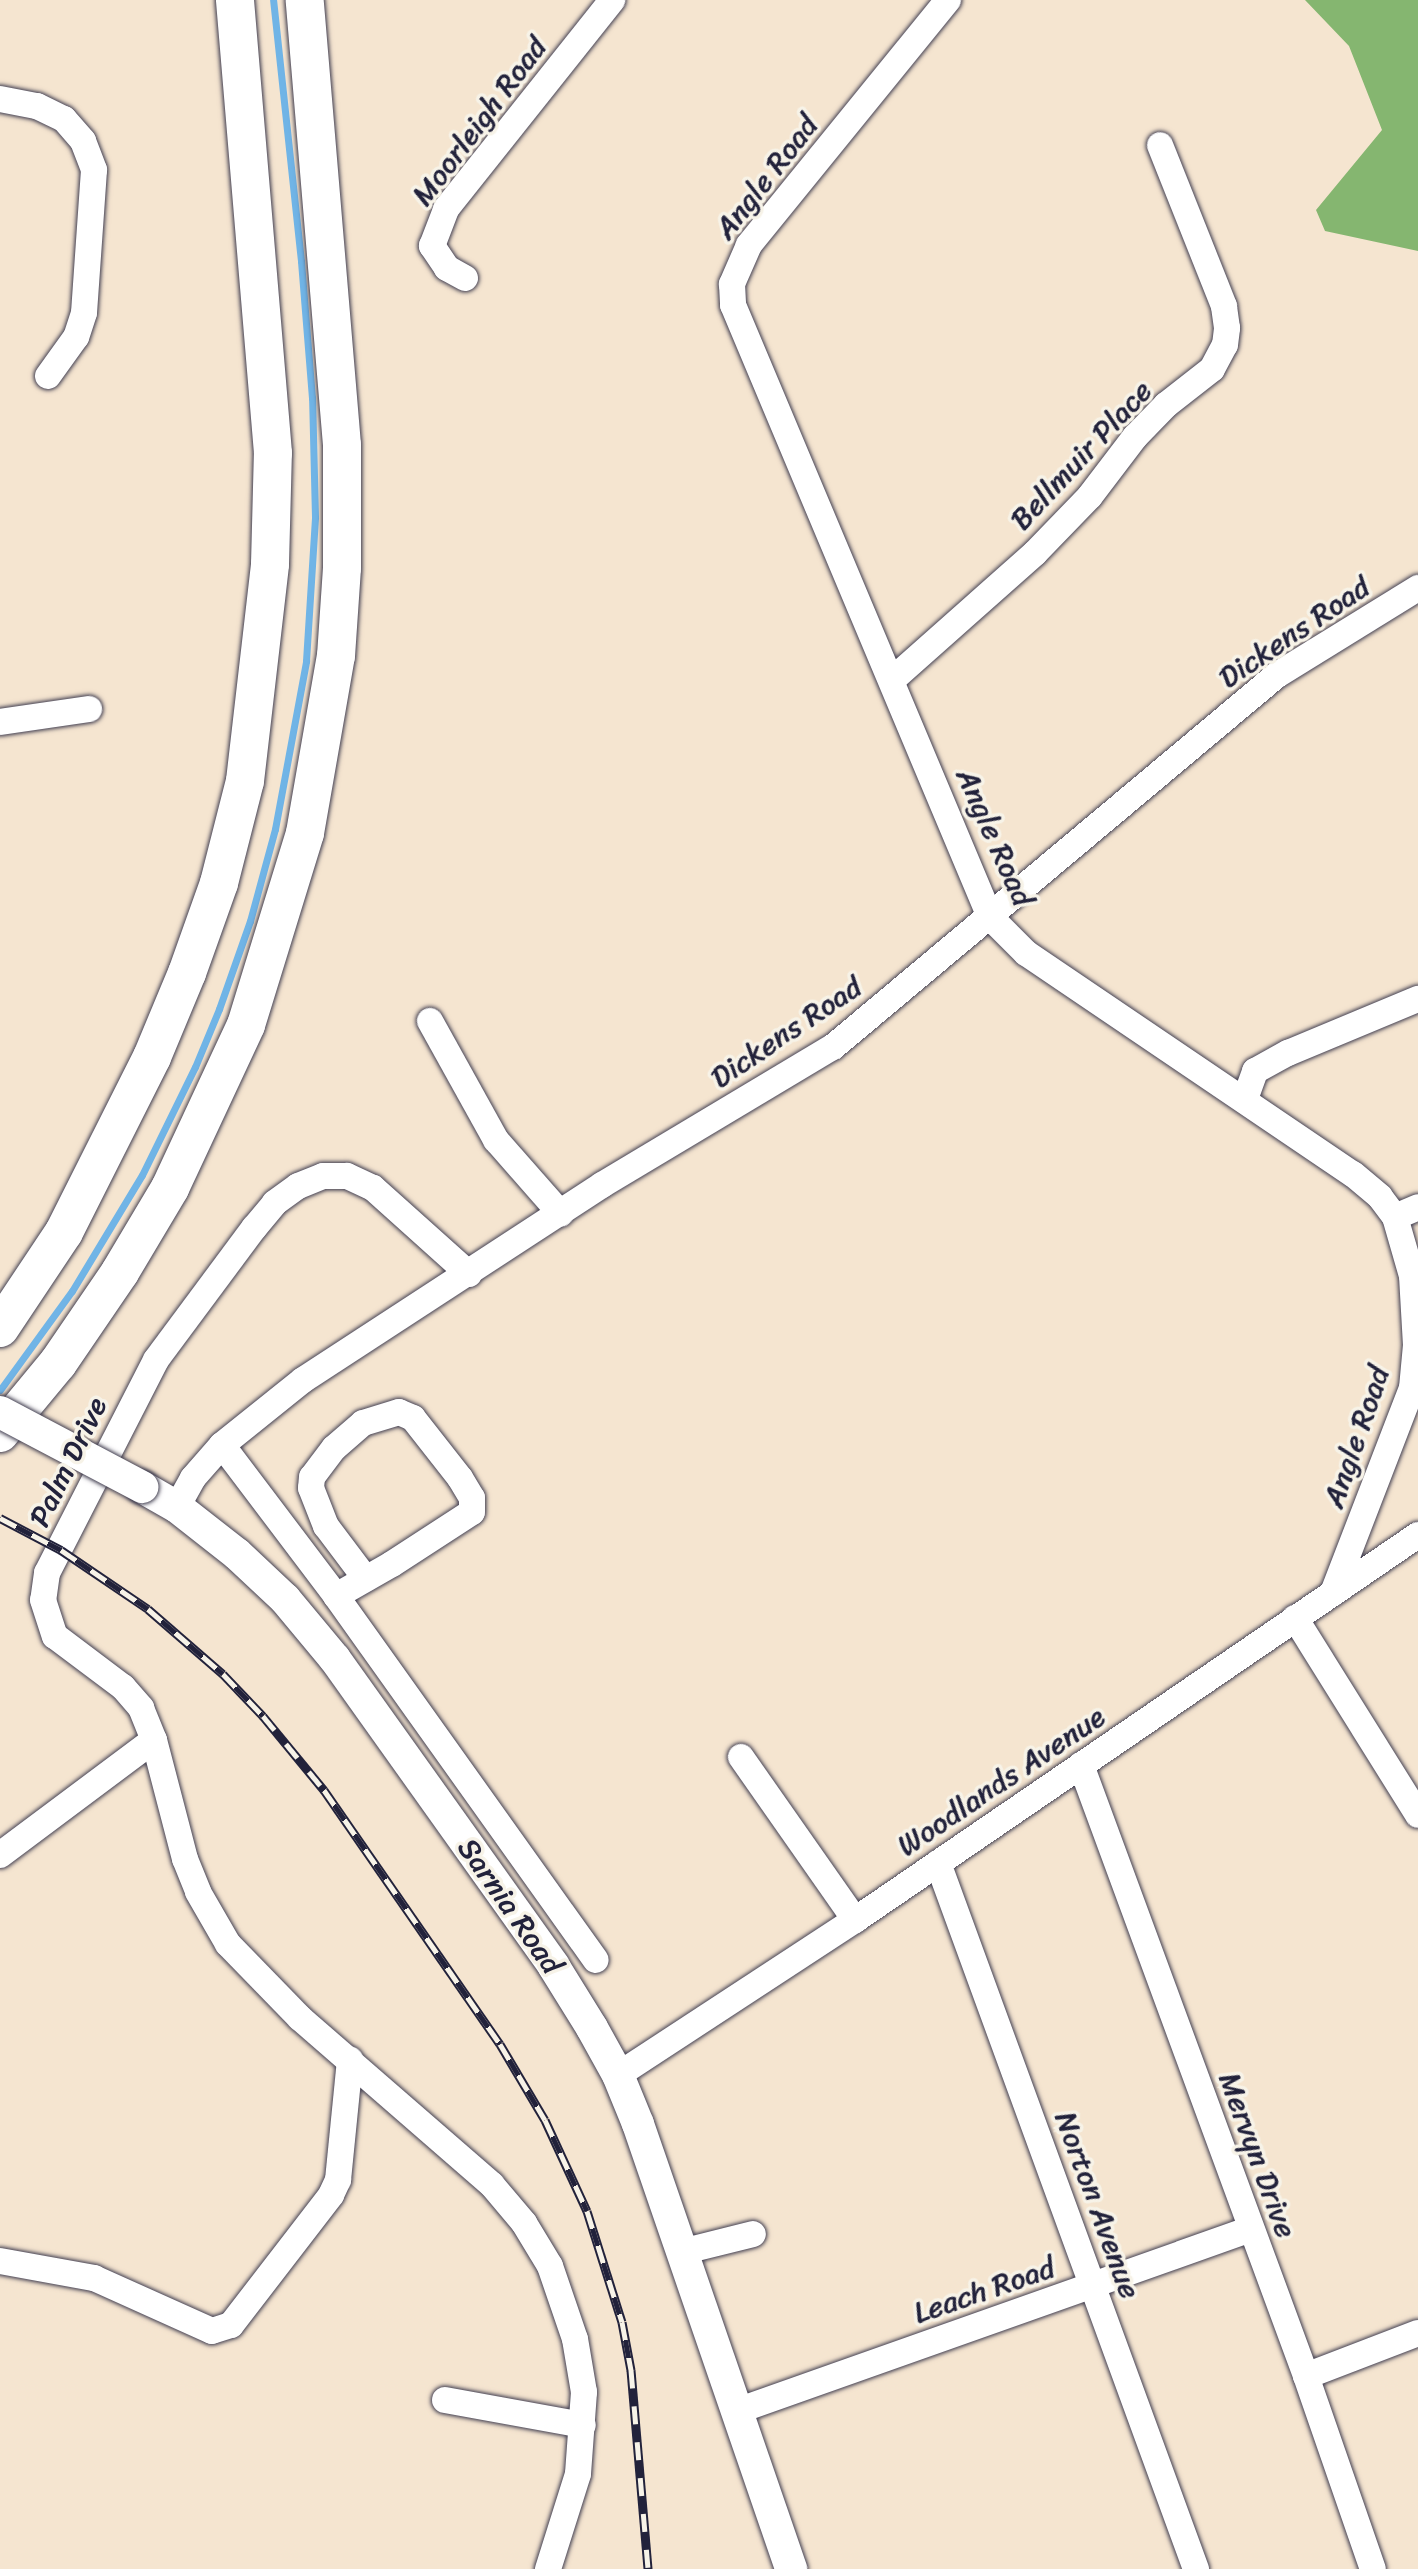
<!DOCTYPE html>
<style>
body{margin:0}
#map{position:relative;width:1418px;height:2569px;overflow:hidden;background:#f5e5d0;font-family:Sriracha,sans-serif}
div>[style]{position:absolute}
.forest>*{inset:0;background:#85b670}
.stream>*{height:7px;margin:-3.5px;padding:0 3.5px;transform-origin:3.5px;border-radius:3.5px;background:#70b4e6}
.roads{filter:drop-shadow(0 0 2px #423f51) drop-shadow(0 0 2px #423f51)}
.minor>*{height:26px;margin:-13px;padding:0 13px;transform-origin:13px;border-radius:13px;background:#fff}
.major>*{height:32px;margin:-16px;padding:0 16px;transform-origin:16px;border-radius:16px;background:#fff}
.highway>*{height:38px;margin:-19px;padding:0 19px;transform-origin:19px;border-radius:19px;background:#fff}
.rail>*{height:9px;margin-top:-4.5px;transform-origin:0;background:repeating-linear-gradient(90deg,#f7f3e8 0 18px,#22223b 0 36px);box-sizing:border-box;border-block:2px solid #22223b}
.bridges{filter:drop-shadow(0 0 2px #423f51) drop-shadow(0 0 2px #423f51)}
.major-bridge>*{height:32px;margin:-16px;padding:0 16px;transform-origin:16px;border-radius:16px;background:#fff}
span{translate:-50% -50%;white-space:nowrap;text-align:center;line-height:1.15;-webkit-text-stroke:7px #f7f3e8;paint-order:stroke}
.street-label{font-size:30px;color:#22223b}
</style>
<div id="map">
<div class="forest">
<div style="clip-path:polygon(1305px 0,1418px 0,1418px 251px,1325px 231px,1316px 210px,1382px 130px,1349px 46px)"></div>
</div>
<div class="stream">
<div style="left:0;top:1390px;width:122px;rotate:-54deg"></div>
<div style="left:72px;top:1291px;width:135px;rotate:-58.9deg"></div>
<div style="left:142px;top:1175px;width:120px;rotate:-63.9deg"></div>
<div style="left:195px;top:1067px;width:63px;rotate:-67.5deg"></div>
<div style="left:219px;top:1009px;width:93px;rotate:-70.6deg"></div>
<div style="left:250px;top:921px;width:95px;rotate:-74.8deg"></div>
<div style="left:275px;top:829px;width:171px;rotate:-79.5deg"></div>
<div style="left:306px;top:661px;width:144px;rotate:-86.4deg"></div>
<div style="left:315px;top:517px;width:119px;rotate:-91.4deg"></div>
<div style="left:312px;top:398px;width:137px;rotate:-94.6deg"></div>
<div style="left:301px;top:261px;width:262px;rotate:-96.1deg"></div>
</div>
<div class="roads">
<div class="minor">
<div style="left:948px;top:0;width:316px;rotate:129.1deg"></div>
<div style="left:749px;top:245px;width:43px;rotate:113.6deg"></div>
<div style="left:732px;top:284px;width:21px;rotate:87deg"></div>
<div style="left:733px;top:305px;width:664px;rotate:67.22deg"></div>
<div style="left:990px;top:917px;width:51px;rotate:45deg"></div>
<div style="left:1026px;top:953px;width:395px;rotate:34.1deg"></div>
<div style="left:1353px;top:1174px;width:35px;rotate:40deg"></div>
<div style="left:1380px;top:1197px;width:25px;rotate:53deg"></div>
<div style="left:1395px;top:1217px;width:61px;rotate:73.9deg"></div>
<div style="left:1412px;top:1276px;width:69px;rotate:86.7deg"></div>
<div style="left:1416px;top:1345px;width:43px;rotate:95.3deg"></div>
<div style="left:1412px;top:1388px;width:220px;rotate:111.1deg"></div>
<div style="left:0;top:99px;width:38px;rotate:11deg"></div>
<div style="left:37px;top:106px;width:30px;rotate:26deg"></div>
<div style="left:64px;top:119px;width:29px;rotate:49deg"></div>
<div style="left:83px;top:141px;width:31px;rotate:69deg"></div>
<div style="left:94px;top:170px;width:143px;rotate:94deg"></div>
<div style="left:84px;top:313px;width:25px;rotate:108deg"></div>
<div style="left:76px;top:337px;width:48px;rotate:125.7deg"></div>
<div style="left:465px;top:278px;width:21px;rotate:-151deg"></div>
<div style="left:447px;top:268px;width:27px;rotate:-124deg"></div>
<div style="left:432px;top:246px;width:40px;rotate:-69deg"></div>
<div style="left:446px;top:209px;width:267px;rotate:-51.5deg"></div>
<div style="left:892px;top:680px;width:191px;rotate:-41.6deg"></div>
<div style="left:1035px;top:553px;width:79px;rotate:-46deg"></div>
<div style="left:1090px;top:496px;width:74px;rotate:-52.7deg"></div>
<div style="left:1135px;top:437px;width:45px;rotate:-45.9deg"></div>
<div style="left:1166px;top:405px;width:58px;rotate:-38deg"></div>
<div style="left:1212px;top:369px;width:27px;rotate:-62deg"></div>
<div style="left:1225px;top:345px;width:17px;rotate:-83deg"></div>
<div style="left:1227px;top:328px;width:22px;rotate:-98deg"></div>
<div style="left:1224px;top:306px;width:173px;rotate:-111.7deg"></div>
<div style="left:0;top:722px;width:90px;rotate:-8.3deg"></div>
<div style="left:430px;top:1021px;width:136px;rotate:61deg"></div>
<div style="left:496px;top:1140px;width:98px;rotate:48.7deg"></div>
<div style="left:1245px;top:1099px;width:30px;rotate:-70deg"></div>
<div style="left:1255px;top:1071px;width:38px;rotate:-29deg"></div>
<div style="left:1288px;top:1053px;width:141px;rotate:-22.6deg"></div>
<div style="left:1395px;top:1217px;width:25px;rotate:-23deg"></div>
<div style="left:469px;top:1274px;width:129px;rotate:-138.1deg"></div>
<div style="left:373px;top:1188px;width:29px;rotate:-155deg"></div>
<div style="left:347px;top:1176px;width:24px;rotate:180deg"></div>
<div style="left:323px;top:1176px;width:27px;rotate:158deg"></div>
<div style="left:298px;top:1186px;width:29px;rotate:144deg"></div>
<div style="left:275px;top:1203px;width:33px;rotate:130deg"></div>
<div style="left:254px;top:1228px;width:164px;rotate:126.6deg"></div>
<div style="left:156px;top:1360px;width:239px;rotate:117.1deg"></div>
<div style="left:47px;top:1573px;width:27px;rotate:98deg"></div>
<div style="left:43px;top:1600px;width:38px;rotate:72deg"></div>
<div style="left:55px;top:1636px;width:85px;rotate:36.9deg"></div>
<div style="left:123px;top:1687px;width:28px;rotate:49deg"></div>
<div style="left:141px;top:1708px;width:35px;rotate:68deg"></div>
<div style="left:154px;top:1740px;width:123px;rotate:75.4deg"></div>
<div style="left:185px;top:1859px;width:35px;rotate:68deg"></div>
<div style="left:198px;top:1892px;width:60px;rotate:60deg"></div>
<div style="left:228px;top:1944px;width:103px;rotate:45.8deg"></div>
<div style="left:300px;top:2018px;width:254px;rotate:41deg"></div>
<div style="left:492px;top:2185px;width:50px;rotate:49.9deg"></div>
<div style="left:524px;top:2223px;width:50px;rotate:58.8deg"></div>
<div style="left:550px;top:2266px;width:77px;rotate:71.1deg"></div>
<div style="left:575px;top:2339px;width:54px;rotate:80.4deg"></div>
<div style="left:584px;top:2392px;width:82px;rotate:94.2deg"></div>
<div style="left:578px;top:2474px;width:100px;rotate:107.5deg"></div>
<div style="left:222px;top:1445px;width:189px;rotate:52.9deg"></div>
<div style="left:336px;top:1596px;width:447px;rotate:54.5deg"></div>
<div style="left:177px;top:1507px;width:33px;rotate:-61deg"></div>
<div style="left:193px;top:1478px;width:44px;rotate:-48.7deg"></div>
<div style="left:222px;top:1445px;width:104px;rotate:-38.7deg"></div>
<div style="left:303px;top:1380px;width:357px;rotate:-33.1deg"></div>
<div style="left:602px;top:1185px;width:269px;rotate:-30.9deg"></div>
<div style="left:833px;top:1047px;width:579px;rotate:-39.96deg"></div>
<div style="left:1277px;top:675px;width:166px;rotate:-31.7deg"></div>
<div style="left:336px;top:1596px;width:64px;rotate:-29.7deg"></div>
<div style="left:392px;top:1564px;width:95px;rotate:-33deg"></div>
<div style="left:472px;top:1512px;width:14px;rotate:-90deg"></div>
<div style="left:472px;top:1498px;width:23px;rotate:-121deg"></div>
<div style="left:460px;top:1478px;width:76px;rotate:-128.1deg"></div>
<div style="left:413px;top:1418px;width:15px;rotate:-157deg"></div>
<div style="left:399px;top:1412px;width:38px;rotate:163deg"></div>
<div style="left:363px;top:1423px;width:38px;rotate:139deg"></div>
<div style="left:334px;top:1448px;width:36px;rotate:127deg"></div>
<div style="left:312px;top:1477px;width:11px;rotate:95deg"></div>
<div style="left:311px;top:1488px;width:41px;rotate:68.5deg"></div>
<div style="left:326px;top:1526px;width:66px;rotate:53deg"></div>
<div style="left:1295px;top:1618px;width:232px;rotate:58deg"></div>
<div style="left:741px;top:1757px;width:199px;rotate:55deg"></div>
<div style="left:1081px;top:1765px;width:651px;rotate:69.78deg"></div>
<div style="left:1306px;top:2376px;width:204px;rotate:70.9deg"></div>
<div style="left:0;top:1855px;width:192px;rotate:-36.8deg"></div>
<div style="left:938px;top:1863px;width:752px;rotate:69.93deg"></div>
<div style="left:618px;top:2075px;width:283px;rotate:-33.2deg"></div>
<div style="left:855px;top:1920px;width:682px;rotate:-34.37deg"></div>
<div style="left:681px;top:2252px;width:74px;rotate:-14deg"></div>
<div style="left:0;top:2261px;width:96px;rotate:10.3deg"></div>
<div style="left:94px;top:2278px;width:129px;rotate:24.2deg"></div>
<div style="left:212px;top:2331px;width:20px;rotate:-18deg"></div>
<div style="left:231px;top:2325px;width:164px;rotate:-52.4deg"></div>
<div style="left:331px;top:2195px;width:17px;rotate:-65deg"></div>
<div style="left:338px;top:2180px;width:121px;rotate:-84.3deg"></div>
<div style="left:1306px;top:2376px;width:120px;rotate:-21deg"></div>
<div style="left:445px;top:2400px;width:140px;rotate:10.3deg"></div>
<div style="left:737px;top:2411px;width:545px;rotate:-19.5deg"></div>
</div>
<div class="major">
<div style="left:142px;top:1487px;width:40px;rotate:29.7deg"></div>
<div style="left:177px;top:1507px;width:76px;rotate:38.1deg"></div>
<div style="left:237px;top:1554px;width:66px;rotate:43.2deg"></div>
<div style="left:285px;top:1599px;width:78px;rotate:50.2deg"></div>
<div style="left:335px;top:1659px;width:376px;rotate:54.5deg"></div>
<div style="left:553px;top:1965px;width:74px;rotate:58.2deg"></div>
<div style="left:592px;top:2028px;width:54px;rotate:61deg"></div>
<div style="left:618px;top:2075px;width:53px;rotate:67.8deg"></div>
<div style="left:638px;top:2124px;width:471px;rotate:71deg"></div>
</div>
<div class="highway">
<div style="left:0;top:1328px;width:115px;rotate:-56.3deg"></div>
<div style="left:64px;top:1232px;width:196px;rotate:-63.3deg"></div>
<div style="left:152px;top:1057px;width:91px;rotate:-67.4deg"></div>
<div style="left:187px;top:973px;width:96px;rotate:-70.4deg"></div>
<div style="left:219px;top:883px;width:105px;rotate:-75.7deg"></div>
<div style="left:245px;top:781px;width:218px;rotate:-83.4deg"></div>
<div style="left:270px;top:564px;width:111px;rotate:-88.5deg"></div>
<div style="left:273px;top:453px;width:455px;rotate:-94.8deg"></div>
<div style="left:0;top:1433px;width:91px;rotate:-50.4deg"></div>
<div style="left:58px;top:1363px;width:110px;rotate:-55.7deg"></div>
<div style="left:120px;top:1272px;width:98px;rotate:-59.2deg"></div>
<div style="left:170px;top:1188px;width:180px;rotate:-65deg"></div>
<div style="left:246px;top:1025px;width:201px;rotate:-72.9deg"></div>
<div style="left:305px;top:833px;width:180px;rotate:-80.1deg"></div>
<div style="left:336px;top:656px;width:88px;rotate:-86.1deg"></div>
<div style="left:342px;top:568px;width:123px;rotate:-90deg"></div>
<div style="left:342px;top:445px;width:447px;rotate:-94.8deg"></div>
</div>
</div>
<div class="rail">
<div style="left:0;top:1518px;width:69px;rotate:27.7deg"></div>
<div style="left:61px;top:1550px;width:105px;rotate:34.1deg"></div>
<div style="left:148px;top:1609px;width:99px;rotate:40.9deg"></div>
<div style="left:223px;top:1674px;width:58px;rotate:46.4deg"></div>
<div style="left:263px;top:1716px;width:96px;rotate:50.5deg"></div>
<div style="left:324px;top:1790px;width:309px;rotate:55.3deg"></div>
<div style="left:500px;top:2044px;width:88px;rotate:59.4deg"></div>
<div style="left:545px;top:2120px;width:100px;rotate:65.2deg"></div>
<div style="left:587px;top:2211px;width:116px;rotate:72.5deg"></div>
<div style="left:622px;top:2322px;width:49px;rotate:79.4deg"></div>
<div style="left:631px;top:2370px;width:200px;rotate:85.1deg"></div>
</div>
<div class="bridges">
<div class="major-bridge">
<div style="left:0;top:1412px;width:161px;rotate:27.8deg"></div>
</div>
</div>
<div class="street-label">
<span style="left:479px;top:121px;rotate:-53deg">Moorleigh Road</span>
<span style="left:766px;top:177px;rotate:-52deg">Angle Road</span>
<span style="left:1081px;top:455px;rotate:-47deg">Bellmuir Place</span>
<span style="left:1294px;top:632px;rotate:-34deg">Dickens Road</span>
<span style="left:995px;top:837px;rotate:66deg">Angle Road</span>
<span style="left:786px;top:1032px;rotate:-34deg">Dickens Road</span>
<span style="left:1356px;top:1437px;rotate:-71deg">Angle Road</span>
<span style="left:68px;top:1462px;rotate:-64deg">Palm Drive</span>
<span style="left:1001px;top:1781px;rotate:-34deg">Woodlands Avenue</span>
<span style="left:510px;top:1906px;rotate:55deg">Sarnia Road</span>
<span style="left:1258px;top:2155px;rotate:70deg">Mervyn Drive</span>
<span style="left:1098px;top:2205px;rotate:70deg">Norton Avenue</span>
<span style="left:984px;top:2290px;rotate:-19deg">Leach Road</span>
</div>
</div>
